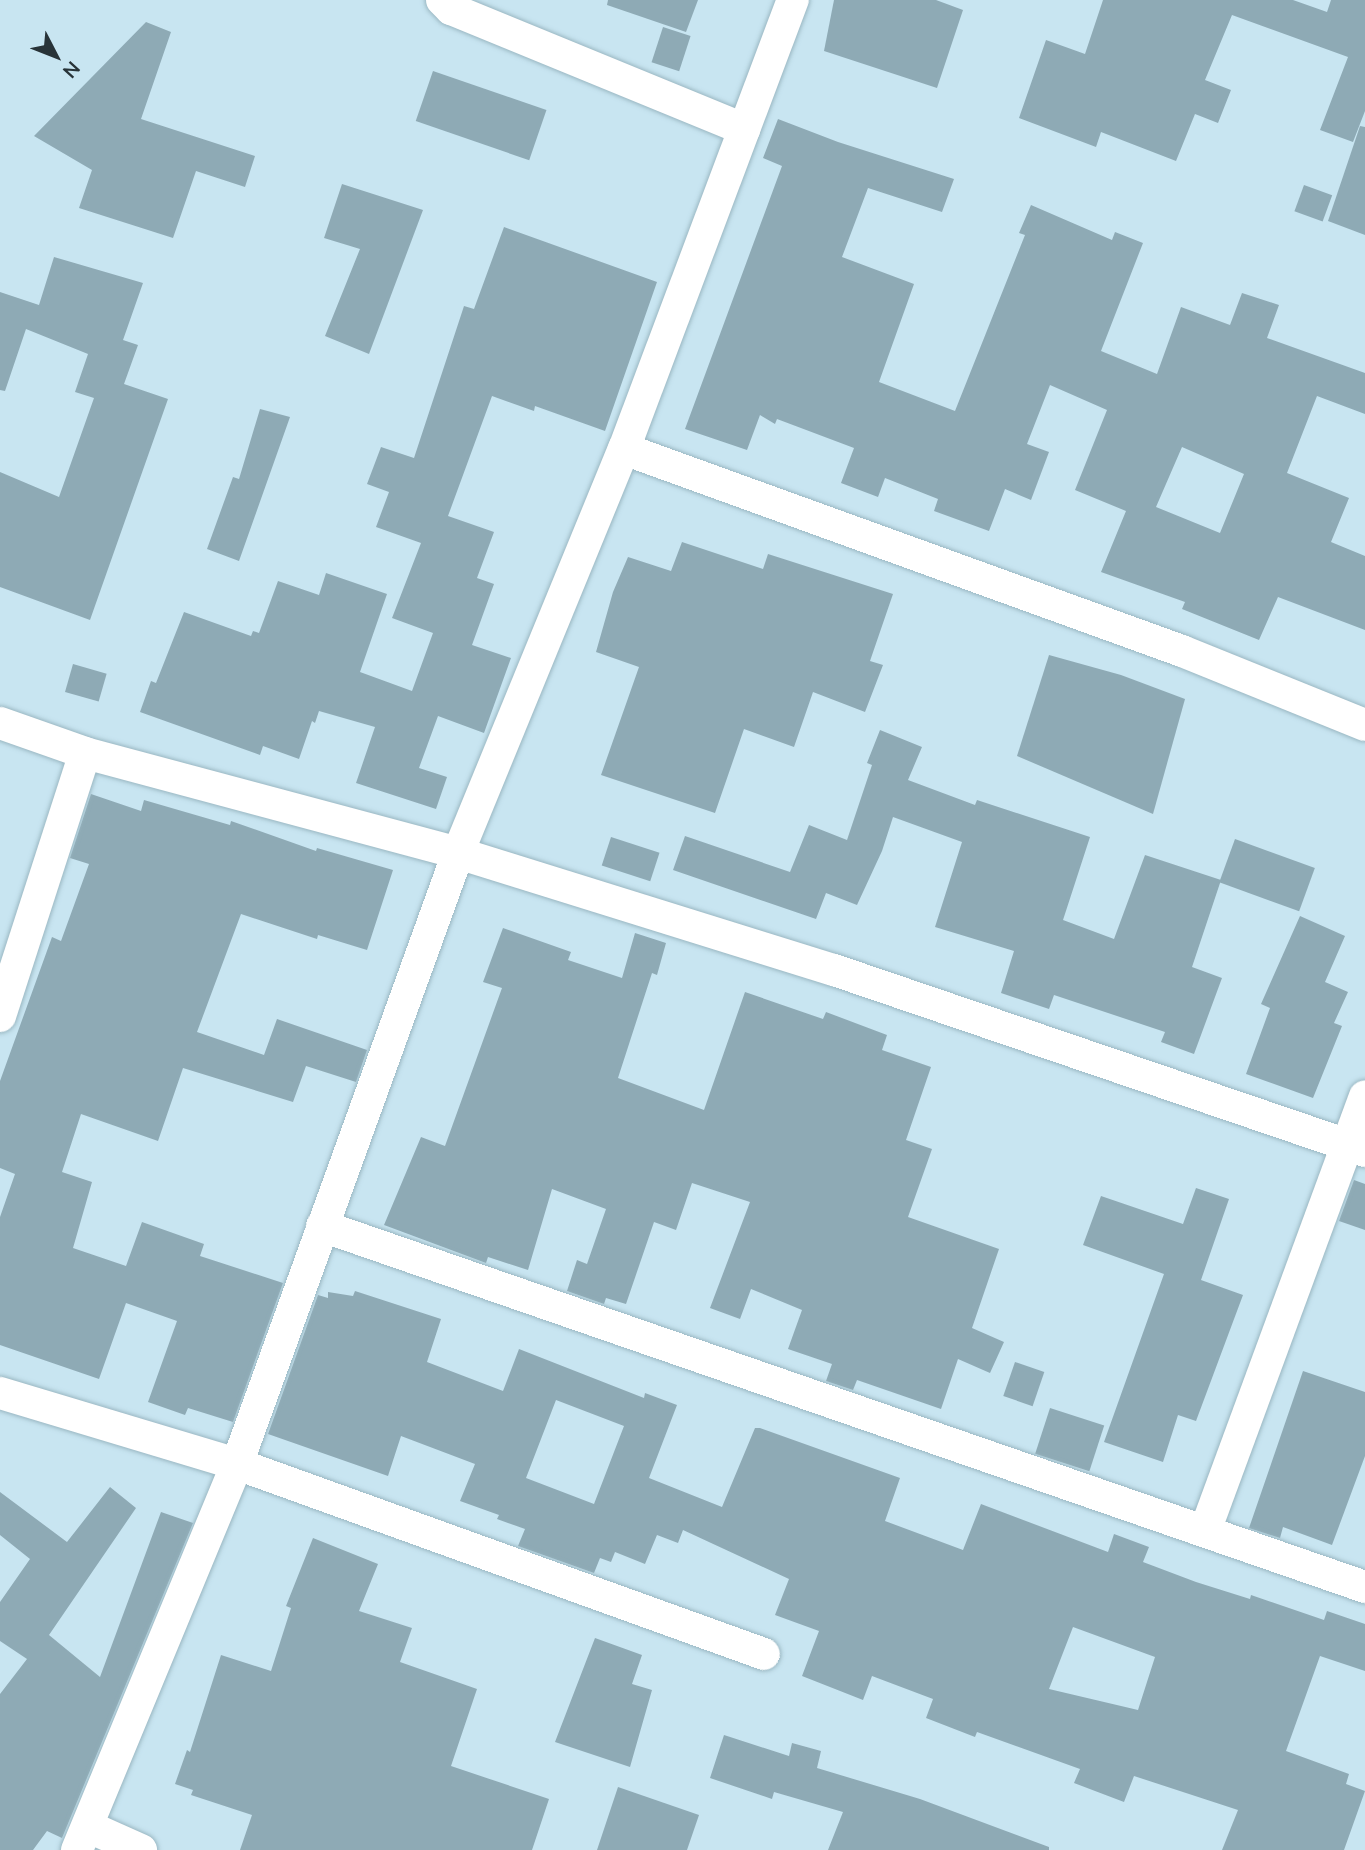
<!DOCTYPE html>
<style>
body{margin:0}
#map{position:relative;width:1365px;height:1850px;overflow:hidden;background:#c8e5f1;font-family:Mulish,sans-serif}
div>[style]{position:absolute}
.building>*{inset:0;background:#8eaab5;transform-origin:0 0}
.roads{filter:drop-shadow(0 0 2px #9ab7c2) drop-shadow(0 0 2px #9ab7c2)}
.minor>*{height:32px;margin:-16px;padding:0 16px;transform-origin:16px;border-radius:16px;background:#fff}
span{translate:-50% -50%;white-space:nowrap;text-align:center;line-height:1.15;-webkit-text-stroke:7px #c8e5f1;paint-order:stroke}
.north{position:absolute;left:21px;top:21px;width:70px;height:70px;-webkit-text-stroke:5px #c8e5f1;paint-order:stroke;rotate:132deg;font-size:19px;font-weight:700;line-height:28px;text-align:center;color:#283338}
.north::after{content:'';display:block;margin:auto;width:24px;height:32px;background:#283338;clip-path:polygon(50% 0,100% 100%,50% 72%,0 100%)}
</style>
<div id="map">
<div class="building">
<div style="clip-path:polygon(608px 0,698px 0,686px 32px,607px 5px)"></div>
<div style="clip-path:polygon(834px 0,936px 0,963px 10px,937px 88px,824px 51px)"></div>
<div style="clip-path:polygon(1103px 0,1293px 0,1327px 12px,1331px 0,1365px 0,1365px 111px,1353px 142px,1320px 130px,1348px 57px,1232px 15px,1205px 80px,1231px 90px,1218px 123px,1195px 114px,1176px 161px,1101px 132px,1096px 147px,1019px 118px,1046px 40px,1085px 54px)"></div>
<div style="clip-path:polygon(146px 22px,171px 32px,141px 119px,255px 156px,245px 187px,196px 171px,173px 238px,79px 208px,92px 170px,34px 136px)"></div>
<div style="left:663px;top:27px;width:29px;height:37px;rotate:18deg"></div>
<div style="left:433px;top:71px;width:120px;height:53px;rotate:19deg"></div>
<div style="clip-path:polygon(evenodd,778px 119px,838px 142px,954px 179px,942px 212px,868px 188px,842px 257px,914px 284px,879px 382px,955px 411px,1025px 235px,1019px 233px,1031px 205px,1112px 240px,1115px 232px,1143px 243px,1101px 351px,1157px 374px,1181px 307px,1230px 325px,1242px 293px,1279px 305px,1267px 338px,1365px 373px,1365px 414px,1317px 396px,1287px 473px,1349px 498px,1331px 542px,1365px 556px,1365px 630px,1278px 597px,1259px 640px,1182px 609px,1185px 602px,1101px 572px,1126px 511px,1075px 490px,1107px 410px,1050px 385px,1027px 444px,1049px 452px,1031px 500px,1005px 489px,989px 531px,934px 511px,938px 499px,885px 478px,878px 497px,841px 483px,854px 448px,777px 419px,775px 424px,760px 415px,747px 450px,685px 429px,782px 166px,763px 158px,778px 119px,1182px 447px,1244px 474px,1220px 533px,1156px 507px,1182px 447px)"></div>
<div style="clip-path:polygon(1360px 126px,1365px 127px,1365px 235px,1328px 221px)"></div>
<div style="clip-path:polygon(342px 184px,423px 210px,369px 354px,325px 336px,360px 249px,324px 238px)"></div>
<div style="left:1304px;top:185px;width:30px;height:28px;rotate:20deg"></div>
<div style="clip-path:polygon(504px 227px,657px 282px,605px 431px,535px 406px,534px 411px,492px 396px,448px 516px,494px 532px,477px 578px,494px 584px,472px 645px,511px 658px,484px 733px,438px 716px,419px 768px,447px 777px,436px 809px,356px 783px,375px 727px,319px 711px,315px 723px,312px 721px,299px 759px,263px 746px,260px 755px,140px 712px,151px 681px,156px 683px,184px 612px,251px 636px,253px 631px,259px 633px,278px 581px,319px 595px,326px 573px,387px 594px,360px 672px,412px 691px,433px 633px,392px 618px,421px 543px,376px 527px,389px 492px,367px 484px,381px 447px,414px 458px,464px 306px,474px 309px)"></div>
<div style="clip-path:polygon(54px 257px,143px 283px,123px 340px,138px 345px,124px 384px,168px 399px,90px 620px,0 587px,0 472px,59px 497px,94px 398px,75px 392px,88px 354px,26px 329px,5px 391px,0 390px,0 292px,39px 305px)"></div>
<div style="clip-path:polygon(260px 409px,290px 417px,239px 561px,207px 549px,233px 477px,239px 479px)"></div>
<div style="clip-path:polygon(682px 542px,763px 569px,768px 554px,893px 594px,870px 661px,883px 665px,865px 712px,813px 692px,794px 747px,744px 729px,715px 813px,601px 775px,639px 667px,596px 652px,613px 592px,628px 557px,671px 571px)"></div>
<div style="clip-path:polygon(1049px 655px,1121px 675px,1185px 699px,1153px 814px,1017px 756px)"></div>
<div style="left:73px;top:664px;width:35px;height:29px;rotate:16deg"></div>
<div style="clip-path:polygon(880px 730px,922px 747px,908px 780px,975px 805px,977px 800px,1090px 837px,1063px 920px,1114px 939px,1145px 855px,1221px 880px,1192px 967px,1222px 978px,1194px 1054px,1161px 1042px,1165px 1032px,1054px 995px,1049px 1009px,1001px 993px,1014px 951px,935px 927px,962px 842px,893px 817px,882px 851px,857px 905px,826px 893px,816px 919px,673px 870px,685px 836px,790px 872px,809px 825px,847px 840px,872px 765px,867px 763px)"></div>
<div style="clip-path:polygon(91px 794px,141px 811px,144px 800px,230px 825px,231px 821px,316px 851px,317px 848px,393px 870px,367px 950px,318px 935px,317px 939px,241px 914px,197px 1032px,264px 1055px,277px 1019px,367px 1050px,356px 1082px,306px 1066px,293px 1102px,183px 1068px,158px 1141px,81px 1114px,62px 1172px,92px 1182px,73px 1248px,126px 1266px,142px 1222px,204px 1244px,200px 1256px,283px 1283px,233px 1422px,188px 1408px,185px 1415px,148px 1402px,177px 1321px,126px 1303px,99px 1379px,0 1345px,0 1217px,15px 1174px,0 1168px,0 1081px,52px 937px,61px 941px,89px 864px,70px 858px)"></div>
<div style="left:611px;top:837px;width:51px;height:30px;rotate:18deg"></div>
<div style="left:1235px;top:839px;width:85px;height:46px;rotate:20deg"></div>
<div style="clip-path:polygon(1300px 916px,1345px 936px,1325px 982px,1348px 992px,1334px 1023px,1342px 1026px,1313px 1098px,1246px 1074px,1270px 1008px,1261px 1004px)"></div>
<div style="clip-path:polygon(503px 928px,571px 952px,568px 960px,622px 978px,635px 933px,666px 943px,657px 975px,652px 973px,618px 1078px,704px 1110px,745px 992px,823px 1019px,826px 1012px,887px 1035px,882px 1050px,931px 1067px,906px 1140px,932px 1149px,908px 1217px,999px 1249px,972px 1328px,1004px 1342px,990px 1373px,958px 1359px,941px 1409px,857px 1380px,853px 1390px,826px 1381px,832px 1364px,788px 1349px,802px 1310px,751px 1289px,740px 1319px,710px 1308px,750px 1202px,692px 1183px,676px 1230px,654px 1222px,626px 1304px,606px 1298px,604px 1304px,567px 1291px,577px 1260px,587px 1264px,606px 1209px,552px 1189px,528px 1270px,488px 1257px,486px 1263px,384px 1225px,421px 1137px,445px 1146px,502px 988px,483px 982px)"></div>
<div style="clip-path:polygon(1354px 1180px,1365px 1184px,1365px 1230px,1339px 1221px)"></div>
<div style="clip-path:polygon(1196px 1188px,1229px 1199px,1201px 1280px,1243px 1295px,1196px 1421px,1178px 1415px,1163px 1462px,1104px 1442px,1164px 1274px,1083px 1245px,1101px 1196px,1183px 1224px)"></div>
<div style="clip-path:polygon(evenodd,355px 1291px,441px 1319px,427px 1362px,503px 1391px,519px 1349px,644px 1398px,645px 1393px,677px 1405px,649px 1478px,722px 1507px,755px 1428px,760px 1428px,900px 1478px,885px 1521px,963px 1550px,981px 1504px,1108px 1552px,1114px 1534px,1149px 1547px,1143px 1562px,1196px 1582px,1250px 1599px,1251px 1595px,1324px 1620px,1327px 1611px,1365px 1624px,1365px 1671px,1320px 1656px,1286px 1751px,1349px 1774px,1346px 1784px,1365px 1791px,1344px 1850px,1222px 1850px,1238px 1810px,1134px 1776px,1124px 1802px,1074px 1783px,1080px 1769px,977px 1732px,975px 1737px,926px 1718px,933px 1699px,872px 1676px,863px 1700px,802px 1676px,819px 1631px,775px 1615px,789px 1579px,683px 1530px,678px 1543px,657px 1535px,645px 1564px,615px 1552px,611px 1562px,600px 1558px,594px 1573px,518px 1546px,525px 1529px,497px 1519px,499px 1515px,460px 1501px,475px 1464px,401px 1436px,388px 1476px,268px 1434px,318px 1295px,328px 1298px,328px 1292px,353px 1296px,355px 1291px,556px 1400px,624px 1426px,594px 1504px,526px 1478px,556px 1400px,355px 1291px,1073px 1627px,1155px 1657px,1138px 1710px,1049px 1689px,1073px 1627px)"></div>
<div style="left:1015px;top:1362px;width:31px;height:36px;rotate:19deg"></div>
<div style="clip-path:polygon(1303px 1371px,1365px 1392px,1365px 1456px,1332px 1545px,1283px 1527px,1280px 1538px,1249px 1528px)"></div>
<div style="left:1050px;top:1408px;width:57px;height:48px;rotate:18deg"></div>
<div style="clip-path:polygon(110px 1487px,136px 1508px,49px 1635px,100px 1677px,161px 1512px,193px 1523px,62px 1838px,47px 1831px,33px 1850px,0 1850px,0 1694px,27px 1659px,0 1641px,0 1602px,30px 1559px,0 1535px,0 1492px,67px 1542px)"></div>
<div style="clip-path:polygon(313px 1538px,378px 1564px,359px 1611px,412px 1628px,400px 1662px,477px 1689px,451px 1766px,549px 1799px,532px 1850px,240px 1850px,252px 1815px,191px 1795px,193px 1790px,175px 1784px,187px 1750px,190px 1752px,221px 1655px,271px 1671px,291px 1608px,286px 1606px)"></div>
<div style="clip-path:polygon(595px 1638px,642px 1655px,632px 1684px,652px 1690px,630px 1767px,555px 1742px)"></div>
<div style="clip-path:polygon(724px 1735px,789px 1756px,792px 1743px,821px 1751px,817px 1768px,920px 1799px,1049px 1847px,1049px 1850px,828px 1850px,843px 1812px,774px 1792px,772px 1799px,710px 1778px)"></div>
<div style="clip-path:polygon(618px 1787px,699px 1815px,687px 1850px,597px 1850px)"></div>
</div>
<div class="roads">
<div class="minor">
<div style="left:442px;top:0;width:13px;rotate:45deg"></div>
<div style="left:451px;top:9px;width:317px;rotate:22.3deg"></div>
<div style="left:624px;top:449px;width:593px;rotate:19.9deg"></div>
<div style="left:1182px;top:651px;width:197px;rotate:22deg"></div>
<div style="left:0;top:723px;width:90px;rotate:19.4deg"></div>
<div style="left:85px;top:753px;width:386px;rotate:15deg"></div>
<div style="left:458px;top:853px;width:394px;rotate:17.3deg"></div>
<div style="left:834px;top:970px;width:561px;rotate:18.82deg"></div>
<div style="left:0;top:1016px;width:276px;rotate:-72.1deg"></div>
<div style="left:322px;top:1226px;width:1104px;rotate:19.09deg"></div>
<div style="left:0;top:1393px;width:247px;rotate:16.7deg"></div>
<div style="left:237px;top:1464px;width:560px;rotate:19.83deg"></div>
<div style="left:1205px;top:1531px;width:463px;rotate:-69.8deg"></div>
<div style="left:89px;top:1827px;width:57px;rotate:23.9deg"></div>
<div style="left:77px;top:1850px;width:418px;rotate:-67.5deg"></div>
<div style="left:237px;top:1464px;width:650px;rotate:-70.11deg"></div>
<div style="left:458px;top:853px;width:437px;rotate:-67.7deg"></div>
<div style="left:624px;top:449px;width:480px;rotate:-69.4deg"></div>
</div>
</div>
<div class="north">N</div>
</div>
